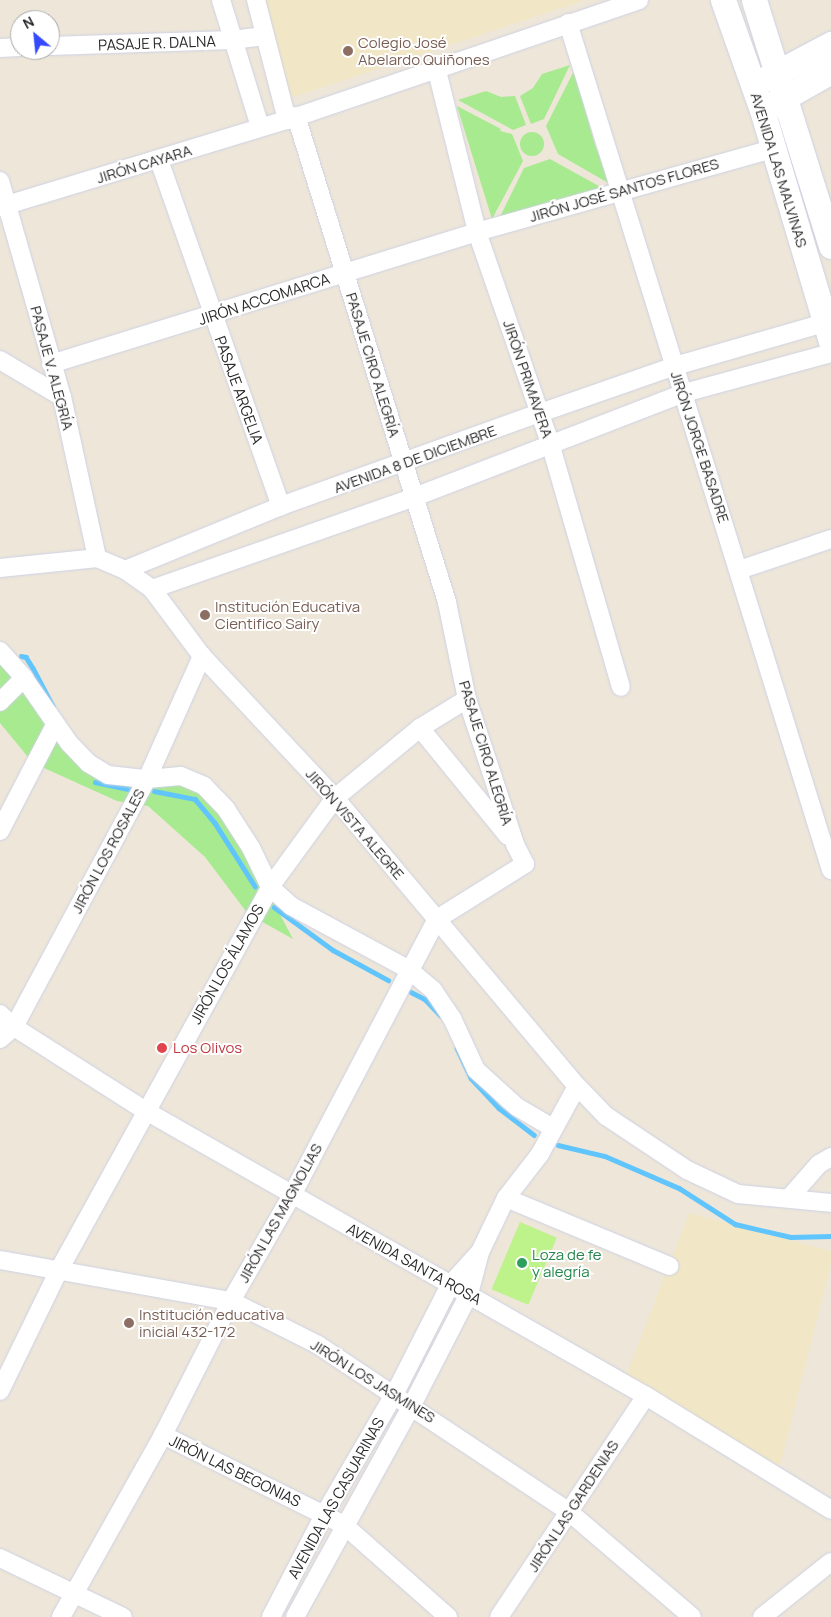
<!DOCTYPE html>
<meta charset="utf-8">
<style>
body{margin:0}
#map{position:relative;width:831px;height:1617px;overflow:hidden;background:#ede6d9;font-family:Manrope,sans-serif}
div>[style]{position:absolute}
.education>*{inset:0;background:#f1e7c6}
.green>*{inset:0;background:#a7ea8f}
.round{border-radius:50%}
.pitch>*{inset:0;background:#bdf38a;transform-origin:0 0}
.stream>*{height:4.5px;margin:-2.25px;padding:0 2.25px;transform-origin:2.25px;border-radius:2.25px;background:#60c5fc}
.roads{filter:drop-shadow(0 0 1px #ced1e4) drop-shadow(0 0 1px #ced1e4)}
.street>*{height:18px;margin:-9px;padding:0 9px;transform-origin:9px;border-radius:9px;background:#fff}
.secondary>*{height:25px;margin:-12.5px;padding:0 12.5px;transform-origin:12.5px;border-radius:12.5px;background:#fff}
.dots>*{width:14px;height:14px;translate:-50% -50%;box-sizing:border-box;border:2px solid #fff;border-radius:50%}
span{translate:-50% -50%;white-space:nowrap;text-align:center;line-height:1.15;-webkit-text-stroke:4px #fff;paint-order:stroke}
.education-label{font-size:15px;color:#785e54}
.left{translate:0 -50%;text-align:left}
.street-label{font-size:15px;color:#292929}
.health-label{font-size:15px;color:#be3a42}
.leisure-label{font-size:15px;color:#27864d}
.north{position:absolute;left:10px;top:10px;width:50px;height:50px;box-sizing:border-box;background:#fff;border:1px solid #a9a9a9;border-radius:50%;rotate:332deg;font-size:14px;font-weight:700;line-height:20px;text-align:center;color:#292929}
.north::after{content:'';display:block;margin:auto;width:18px;height:22px;background:#3549ff;clip-path:polygon(50% 0,100% 100%,50% 72%,0 100%)}
</style>
<div id="map">
<div class="education">
<div style="clip-path:polygon(253px 0,586px 0,278px 102px)"></div>
<div style="clip-path:polygon(689px 1213px,831px 1251px,831px 1263px,780px 1466px,626px 1376px)"></div>
</div>
<div class="green">
<div style="clip-path:polygon(570px 65px,544px 119px,531px 124px,520px 96px,533px 88px,542px 74px)"></div>
<div style="clip-path:polygon(574px 71px,595px 145px,610px 184px,558px 154px,546px 126px)"></div>
<div style="clip-path:polygon(486px 91px,501px 97px,515px 96px,526px 125px,513px 130px,458px 100px)"></div>
<div style="clip-path:polygon(457px 106px,501px 129px,500px 131px,512px 134px,523px 161px,492px 219px)"></div>
<div class="round" style="left:520px;top:132px;width:24px;height:24px"></div>
<div style="clip-path:polygon(550px 159px,606px 190px,496px 225px,524px 168px)"></div>
<div style="clip-path:polygon(0 646px,59px 740px,121px 774px,157px 771px,210px 794px,241px 841px,293px 939px,248px 914px,205px 857px,148px 806px,117px 801px,33px 763px,0 723px)"></div>
</div>
<div class="pitch">
<div style="left:520px;top:1222px;width:40px;height:73px;rotate:23deg"></div>
</div>
<div class="stream">
<div style="left:21px;top:656px;width:5px;rotate:11deg"></div>
<div style="left:26px;top:657px;width:13px;rotate:58deg"></div>
<div style="left:33px;top:668px;width:43px;rotate:62.2deg"></div>
<div style="left:95px;top:782px;width:35px;rotate:12deg"></div>
<div style="left:154px;top:791px;width:42px;rotate:11deg"></div>
<div style="left:195px;top:799px;width:31px;rotate:50deg"></div>
<div style="left:215px;top:823px;width:75px;rotate:57.6deg"></div>
<div style="left:274px;top:907px;width:73px;rotate:36.1deg"></div>
<div style="left:333px;top:950px;width:63px;rotate:28.6deg"></div>
<div style="left:411px;top:992px;width:16px;rotate:27deg"></div>
<div style="left:425px;top:999px;width:22px;rotate:47deg"></div>
<div style="left:457px;top:1048px;width:33px;rotate:65deg"></div>
<div style="left:471px;top:1078px;width:41px;rotate:47deg"></div>
<div style="left:499px;top:1108px;width:44px;rotate:37.6deg"></div>
<div style="left:558px;top:1145px;width:48px;rotate:13.2deg"></div>
<div style="left:605px;top:1156px;width:81px;rotate:23.4deg"></div>
<div style="left:679px;top:1188px;width:67px;rotate:32.7deg"></div>
<div style="left:735px;top:1224px;width:57px;rotate:13.1deg"></div>
<div style="left:791px;top:1237px;width:40px;rotate:-1.4deg"></div>
</div>
<div class="roads">
<div class="street">
<div style="left:221px;top:0;width:133px;rotate:72.9deg"></div>
<div style="left:256px;top:0;width:124px;rotate:75.5deg"></div>
<div style="left:568px;top:23px;width:887px;rotate:72.75deg"></div>
<div style="left:50px;top:46px;width:182px;rotate:-1.9deg"></div>
<div style="left:232px;top:40px;width:33px;rotate:-7deg"></div>
<div style="left:0;top:48px;width:20px;rotate:-3deg"></div>
<div style="left:437px;top:71px;width:166px;rotate:76deg"></div>
<div style="left:477px;top:232px;width:223px;rotate:70.9deg"></div>
<div style="left:550px;top:443px;width:254px;rotate:73.8deg"></div>
<div style="left:159px;top:160px;width:367px;rotate:70.6deg"></div>
<div style="left:0;top:181px;width:225px;rotate:74deg"></div>
<div style="left:62px;top:397px;width:165px;rotate:77.7deg"></div>
<div style="left:0;top:207px;width:300px;rotate:-16.9deg"></div>
<div style="left:287px;top:120px;width:372px;rotate:-18.8deg"></div>
<div style="left:0;top:360px;width:72px;rotate:30.8deg"></div>
<div style="left:51px;top:364px;width:446px;rotate:-17.2deg"></div>
<div style="left:477px;top:232px;width:306px;rotate:-15.7deg"></div>
<div style="left:0;top:568px;width:98px;rotate:-5.9deg"></div>
<div style="left:97px;top:558px;width:30px;rotate:23deg"></div>
<div style="left:125px;top:570px;width:33px;rotate:35deg"></div>
<div style="left:152px;top:589px;width:84px;rotate:53.3deg"></div>
<div style="left:202px;top:656px;width:195px;rotate:46.9deg"></div>
<div style="left:335px;top:798px;width:376px;rotate:50deg"></div>
<div style="left:577px;top:1086px;width:42px;rotate:46deg"></div>
<div style="left:606px;top:1116px;width:97px;rotate:33.7deg"></div>
<div style="left:687px;top:1170px;width:56px;rotate:25.2deg"></div>
<div style="left:738px;top:1194px;width:93px;rotate:5.5deg"></div>
<div style="left:125px;top:570px;width:169px;rotate:-22.3deg"></div>
<div style="left:281px;top:506px;width:275px;rotate:-19.8deg"></div>
<div style="left:540px;top:413px;width:143px;rotate:-19.2deg"></div>
<div style="left:675px;top:366px;width:162px;rotate:-16.1deg"></div>
<div style="left:739px;top:570px;width:97px;rotate:-18.6deg"></div>
<div style="left:152px;top:589px;width:275px;rotate:-19.3deg"></div>
<div style="left:412px;top:498px;width:292px;rotate:-21.1deg"></div>
<div style="left:684px;top:393px;width:152px;rotate:-15.2deg"></div>
<div style="left:0;top:651px;width:36px;rotate:48deg"></div>
<div style="left:24px;top:678px;width:79px;rotate:55.3deg"></div>
<div style="left:69px;top:743px;width:28px;rotate:46deg"></div>
<div style="left:88px;top:763px;width:23px;rotate:31deg"></div>
<div style="left:108px;top:775px;width:39px;rotate:6deg"></div>
<div style="left:147px;top:779px;width:34px;rotate:-5deg"></div>
<div style="left:181px;top:776px;width:25px;rotate:23deg"></div>
<div style="left:204px;top:786px;width:32px;rotate:46deg"></div>
<div style="left:226px;top:809px;width:46px;rotate:57.3deg"></div>
<div style="left:251px;top:848px;width:43px;rotate:64deg"></div>
<div style="left:270px;top:887px;width:28px;rotate:42deg"></div>
<div style="left:291px;top:906px;width:133px;rotate:28.3deg"></div>
<div style="left:408px;top:969px;width:33px;rotate:40deg"></div>
<div style="left:433px;top:990px;width:34px;rotate:56deg"></div>
<div style="left:452px;top:1018px;width:57px;rotate:65.2deg"></div>
<div style="left:476px;top:1070px;width:55px;rotate:42.1deg"></div>
<div style="left:517px;top:1107px;width:42px;rotate:30.3deg"></div>
<div style="left:0;top:702px;width:34px;rotate:-45deg"></div>
<div style="left:420px;top:728px;width:139px;rotate:50.8deg"></div>
<div style="left:0;top:831px;width:119px;rotate:-62.6deg"></div>
<div style="left:0;top:1014px;width:19px;rotate:43deg"></div>
<div style="left:14px;top:1027px;width:156px;rotate:32.5deg"></div>
<div style="left:146px;top:1111px;width:576px;rotate:29.68deg"></div>
<div style="left:646px;top:1396px;width:217px;rotate:31.6deg"></div>
<div style="left:0;top:1039px;width:18px;rotate:-41deg"></div>
<div style="left:14px;top:1027px;width:281px;rotate:-61.8deg"></div>
<div style="left:147px;top:779px;width:135px;rotate:-65.9deg"></div>
<div style="left:790px;top:1197px;width:44px;rotate:-48.7deg"></div>
<div style="left:819px;top:1164px;width:14px;rotate:-30deg"></div>
<div style="left:506px;top:1198px;width:177px;rotate:22.6deg"></div>
<div style="left:0;top:1260px;width:235px;rotate:10.1deg"></div>
<div style="left:231px;top:1301px;width:97px;rotate:26.8deg"></div>
<div style="left:318px;top:1345px;width:300px;rotate:33.6deg"></div>
<div style="left:568px;top:1511px;width:163px;rotate:40.5deg"></div>
<div style="left:0;top:1391px;width:135px;rotate:-64deg"></div>
<div style="left:59px;top:1270px;width:437px;rotate:-61.1deg"></div>
<div style="left:270px;top:887px;width:110px;rotate:-53.9deg"></div>
<div style="left:335px;top:798px;width:110px;rotate:-39.5deg"></div>
<div style="left:420px;top:728px;width:55px;rotate:-31.7deg"></div>
<div style="left:163px;top:1435px;width:202px;rotate:26.4deg"></div>
<div style="left:344px;top:1525px;width:139px;rotate:41.5deg"></div>
<div style="left:0;top:1558px;width:136px;rotate:25.6deg"></div>
<div style="left:61px;top:1617px;width:209px;rotate:-60.7deg"></div>
<div style="left:163px;top:1435px;width:150px;rotate:-63.1deg"></div>
<div style="left:231px;top:1301px;width:122px;rotate:-60.1deg"></div>
<div style="left:292px;top:1195px;width:312px;rotate:-62.3deg"></div>
<div style="left:437px;top:919px;width:104px;rotate:-32deg"></div>
<div style="left:525px;top:864px;width:22px;rotate:-117deg"></div>
<div style="left:515px;top:844px;width:153px;rotate:-108.3deg"></div>
<div style="left:467px;top:699px;width:99px;rotate:-101.7deg"></div>
<div style="left:447px;top:602px;width:509px;rotate:-107.26deg"></div>
<div style="left:271px;top:1617px;width:115px;rotate:-62.5deg"></div>
<div style="left:324px;top:1515px;width:141px;rotate:-59.8deg"></div>
<div style="left:395px;top:1393px;width:121px;rotate:-63deg"></div>
<div style="left:450px;top:1285px;width:42px;rotate:-47.9deg"></div>
<div style="left:295px;top:1617px;width:242px;rotate:-61.1deg"></div>
<div style="left:412px;top:1405px;width:125px;rotate:-62.8deg"></div>
<div style="left:469px;top:1294px;width:43px;rotate:-75.3deg"></div>
<div style="left:480px;top:1252px;width:60px;rotate:-64.3deg"></div>
<div style="left:506px;top:1198px;width:56px;rotate:-52.3deg"></div>
<div style="left:540px;top:1154px;width:77px;rotate:-61.4deg"></div>
<div style="left:499px;top:1617px;width:265px;rotate:-56.4deg"></div>
<div style="left:762px;top:1617px;width:88px;rotate:-38.6deg"></div>
</div>
<div class="secondary">
<div style="left:723px;top:0;width:117px;rotate:70.5deg"></div>
<div style="left:762px;top:110px;width:241px;rotate:73.4deg"></div>
<div style="left:754px;top:0;width:258px;rotate:72.6deg"></div>
<div style="left:765px;top:79px;width:75px;rotate:-27.9deg"></div>
<div style="left:771px;top:105px;width:69px;rotate:-29.5deg"></div>
</div>
</div>
<div class="dots">
<div style="left:348px;top:51px;background:#8d6e63"></div>
<div style="left:205px;top:615px;background:#8d6e63"></div>
<div style="left:162px;top:1048px;background:#e0444e"></div>
<div style="left:522px;top:1263px;background:#2e9e5b"></div>
<div style="left:129px;top:1323px;background:#8d6e63"></div>
</div>
<div class="education-label">
<span class="left" style="left:358px;top:51px">Colegio José<br>Abelardo Quiñones</span>
<span class="left" style="left:215px;top:615px">Institución Educativa<br>Cientifico Sairy</span>
<span class="left" style="left:139px;top:1323px">Institución educativa<br>inicial 432-172</span>
</div>
<div class="street-label">
<span style="left:157px;top:43px;rotate:-2deg">PASAJE R. DALNA</span>
<span style="left:144px;top:164px;rotate:-17deg">JIRÓN CAYARA</span>
<span style="left:779px;top:170px;rotate:73deg">AVENIDA LAS MALVINAS</span>
<span style="left:624px;top:190px;rotate:-16deg">JIRÓN JOSÉ SANTOS FLORES</span>
<span style="left:264px;top:299px;rotate:-18deg">JIRÓN ACCOMARCA</span>
<span style="left:373px;top:365px;rotate:73deg">PASAJE CIRO ALEGRÍA</span>
<span style="left:52px;top:368px;rotate:75deg">PASAJE V. ALEGRÍA</span>
<span style="left:528px;top:379px;rotate:71deg">JIRÓN PRIMAVERA</span>
<span style="left:239px;top:390px;rotate:70deg">PASAJE ARGELIA</span>
<span style="left:700px;top:447px;rotate:72deg">JIRÓN JORGE BASADRE</span>
<span style="left:415px;top:459px;rotate:-20deg">AVENIDA 8 DE DICIEMBRE</span>
<span style="left:486px;top:753px;rotate:73deg">PASAJE CIRO ALEGRÍA</span>
<span style="left:355px;top:824px;rotate:49deg">JIRÓN VISTA ALEGRE</span>
<span style="left:108px;top:851px;rotate:-62deg">JIRÓN LOS ROSALES</span>
<span style="left:227px;top:964px;rotate:-61deg">JIRÓN LOS ÁLAMOS</span>
<span style="left:280px;top:1213px;rotate:-61deg">JIRÓN LAS MAGNOLIAS</span>
<span style="left:414px;top:1264px;rotate:29deg">AVENIDA SANTA ROSA</span>
<span style="left:373px;top:1381px;rotate:32deg">JIRÓN LOS JASMINES</span>
<span style="left:235px;top:1471px;rotate:26deg">JIRÓN LAS BEGONIAS</span>
<span style="left:336px;top:1498px;rotate:-61deg">AVENIDA LAS CASUARINAS</span>
<span style="left:573px;top:1506px;rotate:-57deg">JIRÓN LAS GARDENIAS</span>
</div>
<div class="health-label">
<span class="left" style="left:173px;top:1048px">Los Olivos</span>
</div>
<div class="leisure-label">
<span class="left" style="left:532px;top:1263px">Loza de fe<br>y alegría</span>
</div>
<div class="north">N</div>
</div>
